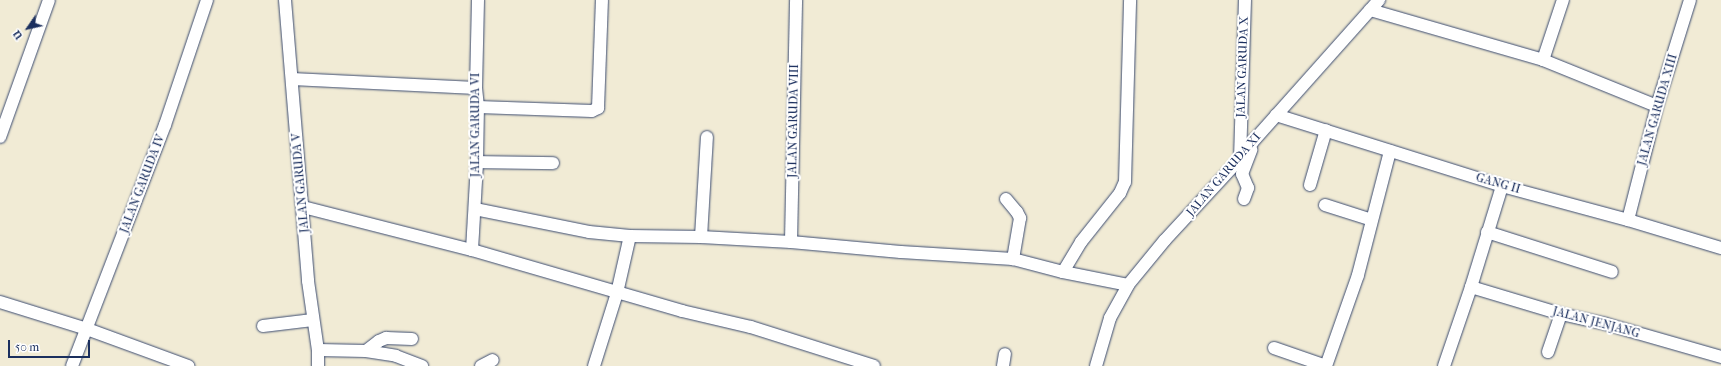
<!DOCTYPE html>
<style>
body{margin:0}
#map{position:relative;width:1721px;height:366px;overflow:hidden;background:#f1ebd5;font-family:"IM FELL French Canon",serif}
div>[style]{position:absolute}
.roads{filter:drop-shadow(0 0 1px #3b4b70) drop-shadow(0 0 1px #3b4b70)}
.minor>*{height:12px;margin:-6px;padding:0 6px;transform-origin:6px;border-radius:6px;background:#fff}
span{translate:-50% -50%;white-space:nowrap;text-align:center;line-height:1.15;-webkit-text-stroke:4px #fff;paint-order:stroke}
.street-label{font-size:12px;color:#1b2f5e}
.north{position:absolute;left:8px;top:8px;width:40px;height:40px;-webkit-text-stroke:3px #fff;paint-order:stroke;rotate:236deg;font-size:11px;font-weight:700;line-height:16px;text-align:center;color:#1b2f5e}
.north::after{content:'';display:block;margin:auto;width:14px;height:18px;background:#1b2f5e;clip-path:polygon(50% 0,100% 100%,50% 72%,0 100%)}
.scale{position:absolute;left:8px;top:340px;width:82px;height:18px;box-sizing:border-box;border:2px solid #1b2f5e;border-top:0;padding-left:5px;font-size:12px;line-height:14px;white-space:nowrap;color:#1b2f5e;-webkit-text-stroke:3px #fff;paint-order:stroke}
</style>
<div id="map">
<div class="roads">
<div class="minor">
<div style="left:285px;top:0;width:282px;rotate:85.3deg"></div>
<div style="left:308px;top:281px;width:70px;rotate:81.8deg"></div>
<div style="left:318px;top:350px;width:16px;rotate:90deg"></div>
<div style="left:1370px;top:10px;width:180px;rotate:16.1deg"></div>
<div style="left:1543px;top:60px;width:123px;rotate:22deg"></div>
<div style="left:1543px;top:60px;width:63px;rotate:-71.6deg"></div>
<div style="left:292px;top:79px;width:184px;rotate:2.8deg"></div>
<div style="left:478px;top:107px;width:114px;rotate:2deg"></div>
<div style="left:592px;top:111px;width:7px;rotate:-27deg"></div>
<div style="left:598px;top:108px;width:108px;rotate:-87.9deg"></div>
<div style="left:1276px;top:115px;width:237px;rotate:17.4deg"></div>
<div style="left:1502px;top:186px;width:131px;rotate:15.1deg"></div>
<div style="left:1628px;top:220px;width:97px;rotate:16.8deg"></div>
<div style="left:0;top:137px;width:145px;rotate:-70.3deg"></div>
<div style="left:1240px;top:159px;width:159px;rotate:-88.2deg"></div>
<div style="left:477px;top:162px;width:76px;rotate:0.8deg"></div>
<div style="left:1310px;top:185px;width:57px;rotate:-73.8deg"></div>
<div style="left:1006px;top:199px;width:17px;rotate:50deg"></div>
<div style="left:1017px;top:212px;width:7px;rotate:63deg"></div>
<div style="left:1020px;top:218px;width:42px;rotate:99.7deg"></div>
<div style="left:1244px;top:199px;width:12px;rotate:-70deg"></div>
<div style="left:1248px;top:188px;width:15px;rotate:-113deg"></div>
<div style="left:1242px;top:174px;width:26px;rotate:-69deg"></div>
<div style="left:1325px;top:205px;width:49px;rotate:17.7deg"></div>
<div style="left:303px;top:207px;width:174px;rotate:14.3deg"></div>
<div style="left:472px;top:250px;width:219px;rotate:16.2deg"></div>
<div style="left:682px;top:311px;width:71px;rotate:13.1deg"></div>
<div style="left:751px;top:327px;width:129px;rotate:17.6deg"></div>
<div style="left:475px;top:209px;width:116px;rotate:11.4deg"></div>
<div style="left:589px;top:232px;width:41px;rotate:5.6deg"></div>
<div style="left:630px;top:236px;width:71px;rotate:0.8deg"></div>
<div style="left:701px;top:237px;width:90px;rotate:3.2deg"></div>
<div style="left:791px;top:242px;width:110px;rotate:5.2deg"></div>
<div style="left:901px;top:252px;width:112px;rotate:3.6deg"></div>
<div style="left:1013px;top:259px;width:52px;rotate:14.6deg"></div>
<div style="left:1063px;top:272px;width:66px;rotate:11.3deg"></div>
<div style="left:1628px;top:220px;width:118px;rotate:-75.7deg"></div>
<div style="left:1657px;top:106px;width:111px;rotate:-72.7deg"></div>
<div style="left:1487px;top:232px;width:131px;rotate:17.7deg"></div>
<div style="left:701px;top:237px;width:100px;rotate:-86.6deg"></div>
<div style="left:791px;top:242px;width:242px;rotate:-88.8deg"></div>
<div style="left:472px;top:250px;width:88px;rotate:-86.7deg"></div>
<div style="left:477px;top:162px;width:55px;rotate:-89deg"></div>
<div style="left:478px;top:107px;width:19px;rotate:-96deg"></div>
<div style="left:476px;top:88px;width:88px;rotate:-88.7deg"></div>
<div style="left:1063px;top:272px;width:35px;rotate:-59deg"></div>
<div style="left:1081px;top:242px;width:63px;rotate:-51.5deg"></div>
<div style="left:1120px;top:193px;width:12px;rotate:-66deg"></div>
<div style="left:1125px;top:182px;width:182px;rotate:-88.4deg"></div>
<div style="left:1471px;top:287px;width:94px;rotate:16.7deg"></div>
<div style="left:1561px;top:314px;width:46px;rotate:12.5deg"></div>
<div style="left:1606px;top:324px;width:120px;rotate:16deg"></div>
<div style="left:0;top:302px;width:91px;rotate:17.2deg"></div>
<div style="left:87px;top:329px;width:108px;rotate:20.1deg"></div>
<div style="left:263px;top:326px;width:50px;rotate:-6.8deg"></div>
<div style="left:1274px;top:348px;width:55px;rotate:19.1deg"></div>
<div style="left:318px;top:350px;width:48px;rotate:1.2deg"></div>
<div style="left:366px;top:351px;width:30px;rotate:9deg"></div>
<div style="left:396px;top:356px;width:28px;rotate:21deg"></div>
<div style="left:366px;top:351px;width:16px;rotate:-38deg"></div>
<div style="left:379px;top:341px;width:8px;rotate:-23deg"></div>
<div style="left:386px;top:338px;width:26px;rotate:2deg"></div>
<div style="left:1548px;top:352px;width:40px;rotate:-71.1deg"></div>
<div style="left:72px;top:366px;width:258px;rotate:-68.9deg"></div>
<div style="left:165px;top:125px;width:132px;rotate:-71.4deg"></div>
<div style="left:481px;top:366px;width:13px;rotate:-27deg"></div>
<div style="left:594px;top:366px;width:77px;rotate:-72.5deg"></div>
<div style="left:617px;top:293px;width:58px;rotate:-77.2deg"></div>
<div style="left:1003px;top:366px;width:12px;rotate:-81deg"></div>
<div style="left:1096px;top:366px;width:50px;rotate:-73.7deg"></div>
<div style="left:1110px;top:318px;width:38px;rotate:-61deg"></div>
<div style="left:1128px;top:285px;width:58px;rotate:-50.6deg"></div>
<div style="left:1165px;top:240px;width:110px;rotate:-47.2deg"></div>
<div style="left:1240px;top:159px;width:26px;rotate:-53deg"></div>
<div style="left:1256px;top:138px;width:185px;rotate:-48.3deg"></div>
<div style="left:1326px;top:366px;width:96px;rotate:-70.6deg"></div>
<div style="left:1358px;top:275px;width:128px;rotate:-75.5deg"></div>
<div style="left:1444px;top:366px;width:83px;rotate:-71.1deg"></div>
<div style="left:1471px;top:287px;width:106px;rotate:-72.9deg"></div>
</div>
</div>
<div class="street-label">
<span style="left:1243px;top:67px;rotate:-88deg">JALAN GARUDA X</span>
<span style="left:1658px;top:110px;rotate:-74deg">JALAN GARUDA XIII</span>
<span style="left:794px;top:121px;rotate:-89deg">JALAN GARUDA VIII</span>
<span style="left:476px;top:125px;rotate:-90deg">JALAN GARUDA VI</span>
<span style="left:1224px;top:175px;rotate:-49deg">JALAN GARUDA XI</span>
<span style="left:301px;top:183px;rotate:-95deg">JALAN GARUDA V</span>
<span style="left:143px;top:184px;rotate:-69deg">JALAN GARUDA IV</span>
<span style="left:1498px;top:184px;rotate:16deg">GANG II</span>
<span style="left:1596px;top:323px;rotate:15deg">JALAN JENJANG</span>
</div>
<div class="north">U</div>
<div class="scale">50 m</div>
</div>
